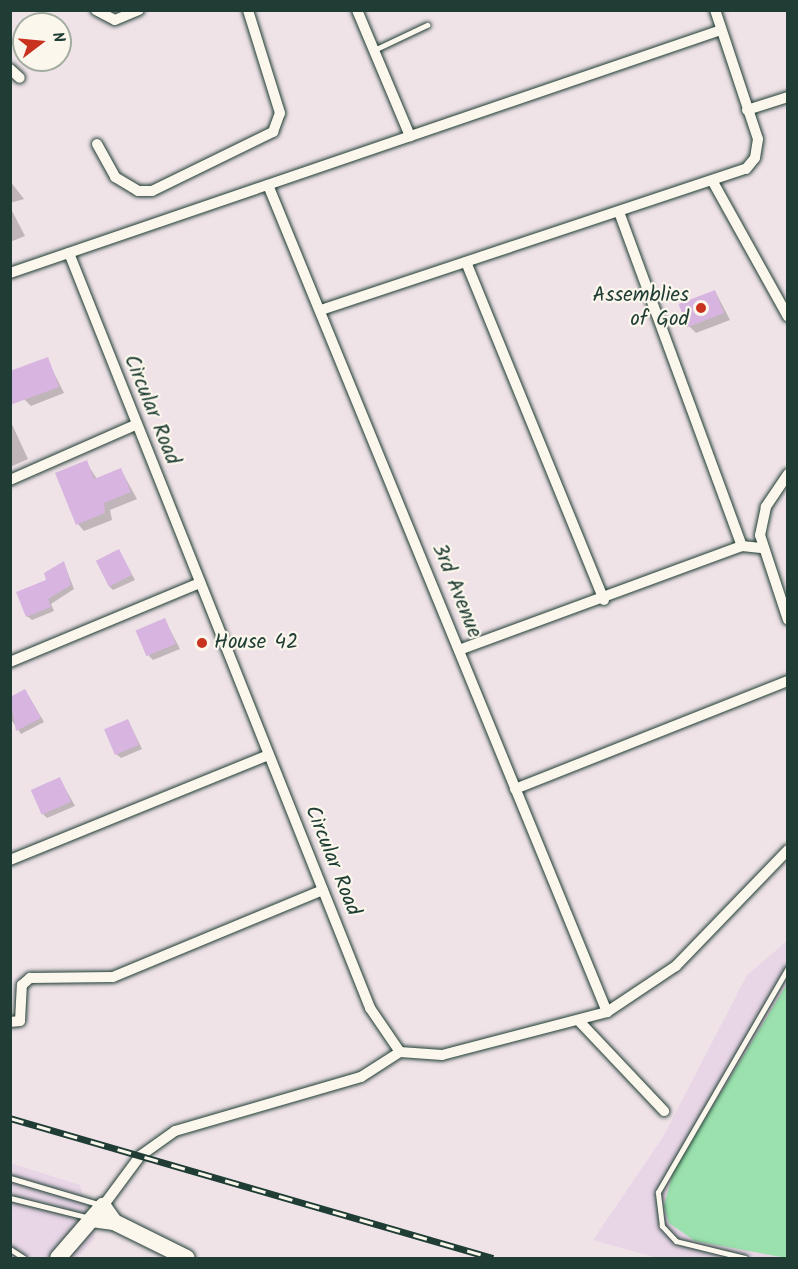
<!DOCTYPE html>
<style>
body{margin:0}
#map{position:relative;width:798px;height:1269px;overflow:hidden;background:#f0e3e8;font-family:Kalam,sans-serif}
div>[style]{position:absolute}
.built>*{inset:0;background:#e8d5e6}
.green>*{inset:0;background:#9be1ae}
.shadow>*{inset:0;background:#0003}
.building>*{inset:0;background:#d7b5e0;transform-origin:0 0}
.roads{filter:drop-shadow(0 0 2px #1f3d34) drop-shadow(0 0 2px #1f3d34)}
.lane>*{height:5px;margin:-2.5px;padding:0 2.5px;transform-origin:2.5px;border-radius:2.5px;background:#fbf7ec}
.street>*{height:10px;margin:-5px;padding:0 5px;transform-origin:5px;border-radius:5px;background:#fbf7ec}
.secondary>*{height:16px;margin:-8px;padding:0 8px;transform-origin:8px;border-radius:8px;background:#fbf7ec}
.rail>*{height:7px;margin-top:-3.5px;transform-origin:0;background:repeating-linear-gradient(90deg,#fbf7ec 0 14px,#1f3d34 0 28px);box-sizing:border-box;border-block:2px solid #1f3d34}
.dots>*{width:16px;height:16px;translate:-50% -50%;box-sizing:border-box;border:3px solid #fbf7ec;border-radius:50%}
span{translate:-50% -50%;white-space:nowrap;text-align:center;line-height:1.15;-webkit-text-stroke:4.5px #fbf7ec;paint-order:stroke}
.poi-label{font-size:21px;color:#1f3d34}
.right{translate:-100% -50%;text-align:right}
.left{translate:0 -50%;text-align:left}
.street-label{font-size:21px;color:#1f3d34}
.frame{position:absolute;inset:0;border:12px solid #1f3d34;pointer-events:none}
.north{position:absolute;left:12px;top:12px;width:60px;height:60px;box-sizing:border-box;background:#fbf7ec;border:2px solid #a3ada2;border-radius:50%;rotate:74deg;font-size:16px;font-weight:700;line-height:24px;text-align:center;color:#1f3d34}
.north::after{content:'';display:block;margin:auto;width:21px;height:27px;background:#c8321e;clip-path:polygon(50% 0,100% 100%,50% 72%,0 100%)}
</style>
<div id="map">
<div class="built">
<div style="clip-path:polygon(787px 941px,787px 1258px,657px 1258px,593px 1240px,663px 1137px,747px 975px)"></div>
<div style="clip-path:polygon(10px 1163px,80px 1185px,95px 1238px,77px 1258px,11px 1258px)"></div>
</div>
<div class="green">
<div style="clip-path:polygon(787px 984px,787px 1258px,695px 1241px,669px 1223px,664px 1206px,673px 1172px)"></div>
</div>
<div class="shadow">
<div style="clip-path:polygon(10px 181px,24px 199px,10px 203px)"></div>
<div style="clip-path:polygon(10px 207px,25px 236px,10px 242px)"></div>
<div style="clip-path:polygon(715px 291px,730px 320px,696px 333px,689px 326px)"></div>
<div style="clip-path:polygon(47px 359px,64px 393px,31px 406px,24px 399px)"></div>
<div style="clip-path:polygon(10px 420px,28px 459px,10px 467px)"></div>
<div style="clip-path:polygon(86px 462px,97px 479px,121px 470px,137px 499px,110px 510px,112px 520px,84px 531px,78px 524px)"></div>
<div style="clip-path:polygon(119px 551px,135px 580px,113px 590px,109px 586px)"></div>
<div style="clip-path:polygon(64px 563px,74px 589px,51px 604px,54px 611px,32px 620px,27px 616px)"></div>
<div style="clip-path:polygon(165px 620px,180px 649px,153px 660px,149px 656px)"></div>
<div style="clip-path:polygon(25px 690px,44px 722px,21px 734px,10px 718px,10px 698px)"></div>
<div style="clip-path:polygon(128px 720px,142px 749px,121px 758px,116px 754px)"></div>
<div style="clip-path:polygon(60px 779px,75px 806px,47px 818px,43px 814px)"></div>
</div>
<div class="building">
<div style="left:715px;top:290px;width:25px;height:39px;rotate:69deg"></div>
<div style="clip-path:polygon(48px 357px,59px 387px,10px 405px,10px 371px)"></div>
<div style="clip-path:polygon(87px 460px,94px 479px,121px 468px,131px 492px,104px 503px,105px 513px,76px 525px,55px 473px)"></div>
<div style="left:119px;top:549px;width:29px;height:26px;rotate:63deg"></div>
<div style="clip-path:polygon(64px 561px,71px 585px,48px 599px,51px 607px,26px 617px,16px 592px,46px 580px,44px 573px)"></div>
<div style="left:165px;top:618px;width:28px;height:32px;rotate:67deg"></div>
<div style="clip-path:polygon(25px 689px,41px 718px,16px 731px,10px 697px)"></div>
<div style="left:128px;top:719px;width:28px;height:26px;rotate:67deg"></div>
<div style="left:60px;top:777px;width:27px;height:32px;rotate:66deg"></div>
</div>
<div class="roads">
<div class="lane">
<div style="left:374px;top:50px;width:59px;rotate:-25.3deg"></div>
<div style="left:10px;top:1178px;width:95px;rotate:16.5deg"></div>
<div style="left:10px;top:1198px;width:82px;rotate:14deg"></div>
<div style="left:10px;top:1249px;width:17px;rotate:33deg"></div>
<div style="left:745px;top:1258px;width:71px;rotate:-166.2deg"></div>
<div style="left:676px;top:1241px;width:21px;rotate:-133deg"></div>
<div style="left:662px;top:1226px;width:34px;rotate:-97deg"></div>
<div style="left:658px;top:1192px;width:259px;rotate:-59.9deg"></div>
</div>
<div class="street">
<div style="left:96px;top:10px;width:21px;rotate:28deg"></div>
<div style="left:115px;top:20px;width:26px;rotate:-23deg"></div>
<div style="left:357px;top:10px;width:137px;rotate:67.2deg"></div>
<div style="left:10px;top:69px;width:13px;rotate:42deg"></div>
<div style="left:747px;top:110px;width:43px;rotate:-17.6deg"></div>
<div style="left:97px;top:144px;width:38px;rotate:61deg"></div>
<div style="left:115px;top:177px;width:27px;rotate:31deg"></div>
<div style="left:138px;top:191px;width:14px"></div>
<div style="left:152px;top:191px;width:135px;rotate:-26deg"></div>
<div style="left:273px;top:132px;width:20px;rotate:-70deg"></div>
<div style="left:280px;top:113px;width:108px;rotate:-107.3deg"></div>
<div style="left:713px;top:182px;width:154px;rotate:60.9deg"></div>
<div style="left:268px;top:185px;width:894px;rotate:67.71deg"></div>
<div style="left:619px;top:212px;width:356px;rotate:69.8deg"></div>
<div style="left:69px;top:253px;width:813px;rotate:68.26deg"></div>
<div style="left:370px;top:1008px;width:53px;rotate:55.7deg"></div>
<div style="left:400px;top:1052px;width:42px;rotate:4.1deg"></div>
<div style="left:442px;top:1055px;width:171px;rotate:-14.6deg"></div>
<div style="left:607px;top:1012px;width:83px;rotate:-33.7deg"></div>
<div style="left:676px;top:966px;width:161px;rotate:-46deg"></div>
<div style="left:466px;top:262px;width:365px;rotate:67.8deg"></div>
<div style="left:10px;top:273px;width:751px;rotate:-18.87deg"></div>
<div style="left:321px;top:310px;width:448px;rotate:-18.4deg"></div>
<div style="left:746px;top:169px;width:14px;rotate:-51deg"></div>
<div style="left:755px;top:158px;width:19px;rotate:-81deg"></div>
<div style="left:758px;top:139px;width:136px;rotate:-108.4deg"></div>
<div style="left:788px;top:474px;width:40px;rotate:124deg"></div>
<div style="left:766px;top:507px;width:29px;rotate:102deg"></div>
<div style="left:760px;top:535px;width:89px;rotate:71.8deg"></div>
<div style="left:10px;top:480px;width:137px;rotate:-23.7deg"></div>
<div style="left:459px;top:650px;width:302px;rotate:-20.2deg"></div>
<div style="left:742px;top:546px;width:19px;rotate:6deg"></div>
<div style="left:10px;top:662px;width:206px;rotate:-22.6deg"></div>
<div style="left:515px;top:789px;width:294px;rotate:-21.6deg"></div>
<div style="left:10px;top:860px;width:279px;rotate:-22.1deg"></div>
<div style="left:579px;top:1021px;width:124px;rotate:46.6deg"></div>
<div style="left:10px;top:1022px;width:10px;rotate:-6deg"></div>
<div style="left:20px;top:1021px;width:36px;rotate:-87deg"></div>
<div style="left:22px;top:985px;width:11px;rotate:-41deg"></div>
<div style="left:30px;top:978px;width:83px;rotate:-0.7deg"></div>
<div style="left:113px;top:977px;width:227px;rotate:-22.5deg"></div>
<div style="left:103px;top:1206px;width:62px;rotate:-53.5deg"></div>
<div style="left:140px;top:1156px;width:43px;rotate:-35.5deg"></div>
<div style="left:175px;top:1131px;width:194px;rotate:-16.2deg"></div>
<div style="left:361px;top:1077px;width:46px;rotate:-32.7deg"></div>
</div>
<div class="secondary">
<div style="left:92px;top:1219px;width:22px;rotate:8deg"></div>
<div style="left:114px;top:1222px;width:81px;rotate:26.3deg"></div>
<div style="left:58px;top:1258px;width:69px;rotate:-49.1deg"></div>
<div style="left:103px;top:1206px;width:19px;rotate:55deg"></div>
</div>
</div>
<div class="rail">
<div style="left:10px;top:1118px;width:503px;rotate:16.16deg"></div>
</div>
<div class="dots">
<div style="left:701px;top:308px;background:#c8321e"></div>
<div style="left:202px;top:643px;background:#c8321e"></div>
</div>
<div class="poi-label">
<span class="right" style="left:689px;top:308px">Assemblies<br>of God</span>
<span class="left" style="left:214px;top:643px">House 42</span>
</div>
<div class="street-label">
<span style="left:151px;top:410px;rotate:68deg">Circular Road</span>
<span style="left:456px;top:591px;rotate:68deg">3rd Avenue</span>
<span style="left:332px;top:861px;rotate:68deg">Circular Road</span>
</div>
<div class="frame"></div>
<div class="north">N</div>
</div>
